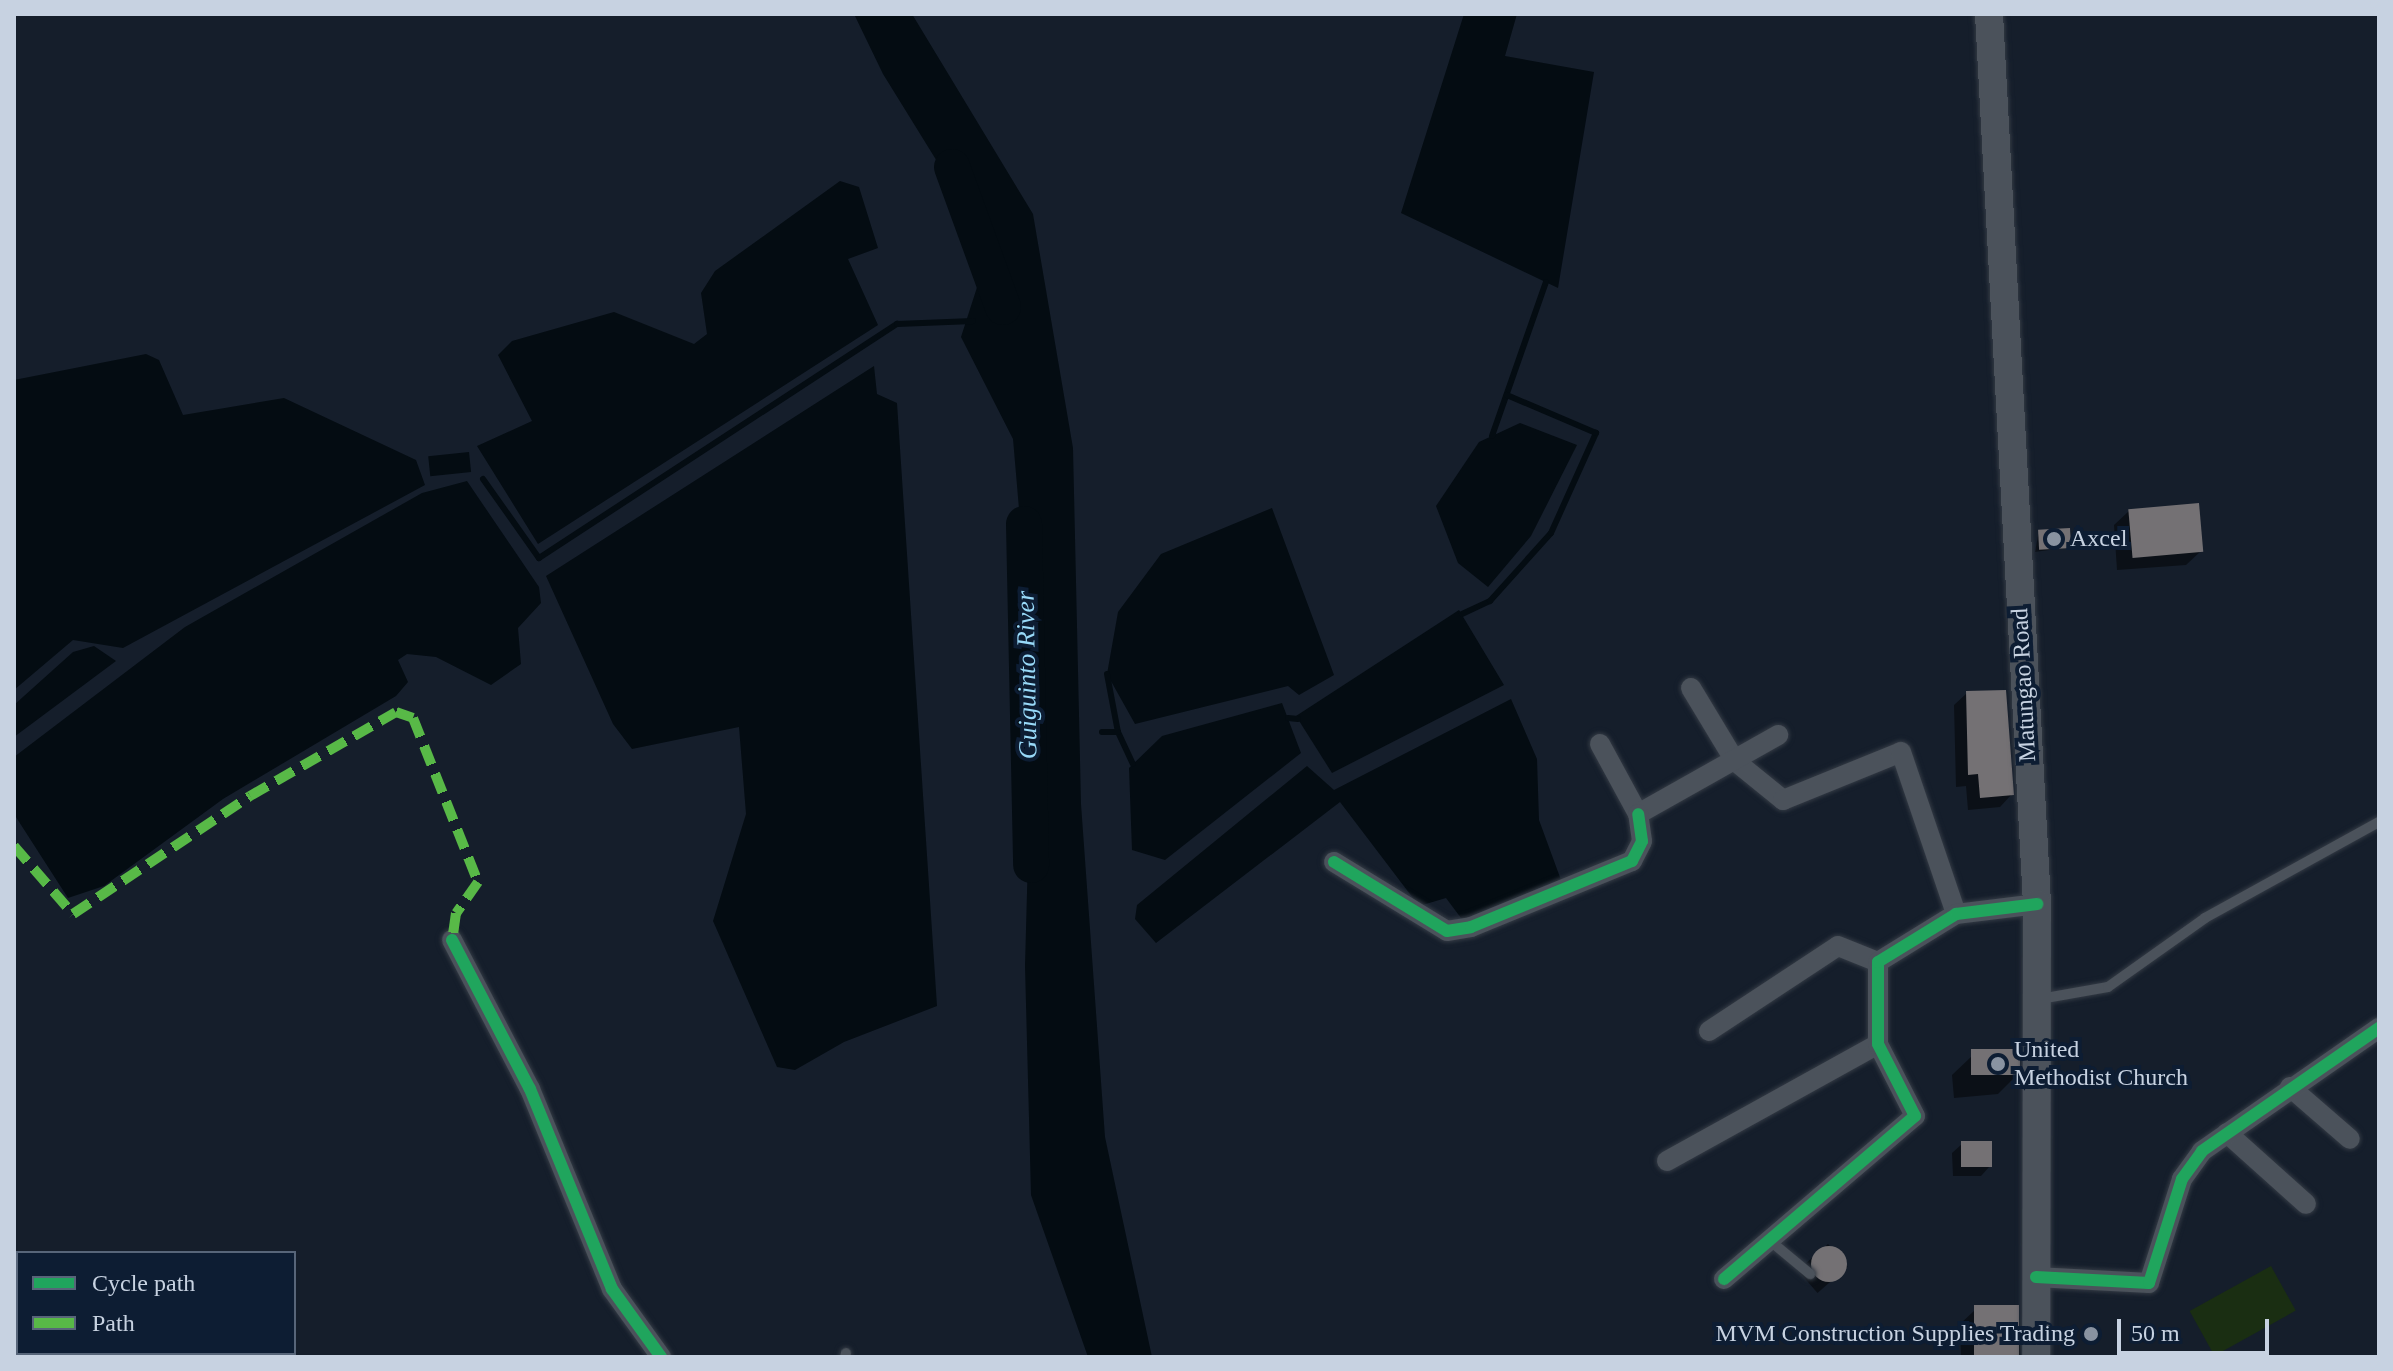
<!DOCTYPE html>
<style>
body{margin:0}
#map{position:relative;width:2393px;height:1371px;overflow:hidden;background:#151e2b;font-family:Georgia,serif}
div>[style]{position:absolute}
.green>*{inset:0;background:#1a2e12;transform-origin:0 0}
.water>*{inset:0;background:#040c12;transform-origin:0 0}
.shadow>*{inset:0;background:#0007;transform-origin:0 0}
.stream>*{height:6px;margin:-3px;padding:0 3px;transform-origin:3px;border-radius:3px;background:#040c12}
.river>*{height:36px;margin:-18px;padding:0 18px;transform-origin:18px;border-radius:18px;background:#040c12}
.building>*{inset:0;background:#747174;transform-origin:0 0}
.round{border-radius:50%}
.roads{filter:drop-shadow(0 0 2px #333a44) drop-shadow(0 0 2px #333a44)}
.service>*{height:10px;margin:-5px;padding:0 5px;transform-origin:5px;border-radius:5px;background:#4b525b}
.minor>*{height:20px;margin:-10px;padding:0 10px;transform-origin:10px;border-radius:10px;background:#4b525b}
.secondary>*{height:28px;margin:-14px;padding:0 14px;transform-origin:14px;border-radius:14px;background:#4b525b}
.quiet>*{height:10px;margin-top:-5px;transform-origin:0;background:repeating-linear-gradient(90deg,#58b947 0 20px,transparent 0 30px)}
.cycleway>*{height:12px;margin:-6px;padding:0 6px;transform-origin:6px;border-radius:6px;background:#20a55d}
.dots>*{width:22px;height:22px;translate:-50% -50%;box-sizing:border-box;border:4px solid #0d1d33;border-radius:50%}
span{translate:-50% -50%;white-space:nowrap;text-align:center;line-height:1.15;-webkit-text-stroke:8px #0d1d33;paint-order:stroke}
.poi-label{font-size:24px;color:#c7d2e1}
.left{translate:0 -50%;text-align:left}
.right{translate:-100% -50%;text-align:right}
.street-label{font-size:24px;color:#c7d2e1}
.water-label{font-size:26px;color:#98d9f8;font-style:italic}
.frame{position:absolute;inset:0;border:16px solid #c7d2e1;pointer-events:none}
.legend{position:absolute;left:16px;top:1251px;width:280px;height:104px;box-sizing:border-box;background:#0d1d33;border:2px solid #576579;margin:0;padding:10px 14px;list-style:none;font-size:24px;color:#c7d2e1}
.legend li{display:flex;align-items:center;gap:16px;height:40px}
.legend b{width:40px;border:2px solid #576579}
.scale{position:absolute;left:2117px;top:1319px;width:152px;height:36px;box-sizing:border-box;border:4px solid #c7d2e1;border-top:0;padding-left:10px;font-size:24px;line-height:28px;white-space:nowrap;color:#c7d2e1;-webkit-text-stroke:6px #0d1d33;paint-order:stroke}
</style>
<div id="map">
<div class="green">
<div style="left:2271px;top:1266px;width:51px;height:93px;rotate:61deg"></div>
</div>
<div class="water">
<div style="clip-path:polygon(854px 14px,912px 14px,1033px 214px,1073px 448px,1081px 804px,1105px 1137px,1152px 1357px,1088px 1357px,1031px 1195px,1025px 966px,1033px 672px,1013px 439px,961px 337px,990px 247px,883px 74px)"></div>
<div style="clip-path:polygon(1464px 14px,1517px 14px,1505px 56px,1594px 72px,1558px 288px,1401px 213px)"></div>
<div style="clip-path:polygon(840px 181px,859px 187px,878px 248px,848px 259px,878px 325px,538px 544px,477px 446px,532px 421px,498px 355px,512px 341px,614px 312px,694px 344px,707px 334px,701px 293px,715px 271px)"></div>
<div style="clip-path:polygon(146px 354px,159px 360px,183px 415px,284px 398px,416px 460px,425px 485px,123px 648px,73px 640px,14px 690px,14px 380px)"></div>
<div style="clip-path:polygon(874px 366px,877px 394px,897px 403px,937px 1006px,844px 1042px,795px 1070px,777px 1067px,713px 921px,746px 814px,739px 727px,632px 749px,613px 724px,546px 576px)"></div>
<div style="clip-path:polygon(1520px 423px,1577px 445px,1531px 536px,1488px 587px,1458px 563px,1436px 506px,1479px 442px)"></div>
<div style="left:469px;top:452px;width:20px;height:41px;rotate:84deg"></div>
<div style="clip-path:polygon(467px 481px,539px 587px,541px 603px,518px 628px,521px 664px,491px 685px,436px 657px,407px 654px,398px 660px,408px 682px,396px 696px,223px 799px,104px 886px,68px 898px,14px 814px,14px 757px,185px 627px,422px 493px)"></div>
<div style="clip-path:polygon(1272px 508px,1334px 675px,1299px 695px,1288px 686px,1135px 724px,1107px 674px,1118px 612px,1161px 554px)"></div>
<div style="clip-path:polygon(1459px 610px,1504px 685px,1332px 773px,1296px 716px)"></div>
<div style="clip-path:polygon(94px 646px,116px 661px,14px 737px,14px 705px,73px 652px)"></div>
<div style="clip-path:polygon(1511px 699px,1537px 759px,1539px 820px,1561px 880px,1464px 922px,1446px 898px,1419px 906px,1340px 802px,1156px 943px,1135px 919px,1137px 905px,1307px 766px,1334px 790px)"></div>
<div style="clip-path:polygon(1282px 703px,1301px 753px,1165px 860px,1132px 850px,1129px 768px,1162px 736px)"></div>
</div>
<div class="shadow">
<div style="clip-path:polygon(2129px 511px,2201px 551px,2186px 565px,2117px 570px,2114px 525px)"></div>
<div style="clip-path:polygon(2039px 531px,2069px 547px,2035px 552px)"></div>
<div style="clip-path:polygon(1967px 693px,2012px 794px,2000px 807px,1968px 810px,1966px 786px,1956px 787px,1954px 705px)"></div>
<div style="clip-path:polygon(1972px 1056px,2018px 1074px,1998px 1094px,1954px 1098px,1952px 1075px)"></div>
<div style="clip-path:polygon(1962px 1144px,1990px 1166px,1981px 1176px,1953px 1176px,1952px 1153px)"></div>
<div style="left:1828px;top:1244px;width:30px;height:40px;rotate:49deg"></div>
<div style="clip-path:polygon(2017px 1308px,2021px 1357px,1961px 1357px,1960px 1324px,1975px 1310px)"></div>
</div>
<div class="stream">
<div style="left:1492px;top:436px;width:163px;rotate:-70.7deg"></div>
<div style="left:483px;top:479px;width:97px;rotate:54.7deg"></div>
<div style="left:539px;top:558px;width:428px;rotate:-33.2deg"></div>
<div style="left:897px;top:324px;width:76px;rotate:-2.3deg"></div>
<div style="left:1462px;top:614px;width:31px;rotate:-25deg"></div>
<div style="left:1490px;top:601px;width:91px;rotate:-48.1deg"></div>
<div style="left:1551px;top:533px;width:110px;rotate:-65.8deg"></div>
<div style="left:1596px;top:433px;width:97px;rotate:-156.9deg"></div>
<div style="left:1107px;top:674px;width:59px;rotate:79.3deg"></div>
<div style="left:1118px;top:732px;width:35px;rotate:65deg"></div>
<div style="left:1288px;top:718px;width:10px;rotate:6deg"></div>
<div style="left:1102px;top:732px;width:16px"></div>
</div>
<div class="river">
<div style="left:952px;top:167px;width:149px;rotate:70deg"></div>
<div style="left:1024px;top:524px;width:341px;rotate:88.8deg"></div>
</div>
<div class="building">
<div style="left:2199px;top:503px;width:49px;height:71px;rotate:85deg"></div>
<div style="left:2070px;top:528px;width:20px;height:32px;rotate:87deg"></div>
<div style="clip-path:polygon(2006px 690px,2014px 795px,1980px 798px,1978px 774px,1968px 775px,1966px 691px)"></div>
<div style="left:2020px;top:1049px;width:26px;height:49px;rotate:90deg"></div>
<div style="left:1992px;top:1141px;width:26px;height:31px;rotate:90deg"></div>
<div class="round" style="left:1811px;top:1246px;width:36px;height:36px"></div>
<div style="left:2019px;top:1305px;width:52px;height:45px;rotate:90deg"></div>
</div>
<div class="roads">
<div class="service">
<div style="left:2040px;top:999px;width:69px;rotate:-10deg"></div>
<div style="left:2108px;top:987px;width:119px;rotate:-35.4deg"></div>
<div style="left:2205px;top:918px;width:199px;rotate:-28.9deg"></div>
<div style="left:1768px;top:1239px;width:55px;rotate:39.8deg"></div>
<div style="left:845px;top:1357px;width:4px;rotate:-76deg"></div>
</div>
<div class="minor">
<div style="left:1691px;top:688px;width:85px;rotate:58.9deg"></div>
<div style="left:1735px;top:761px;width:62px;rotate:39.1deg"></div>
<div style="left:1783px;top:800px;width:127px;rotate:-22.1deg"></div>
<div style="left:1901px;top:752px;width:171px;rotate:71.2deg"></div>
<div style="left:1600px;top:744px;width:80px;rotate:61.5deg"></div>
<div style="left:1638px;top:814px;width:161px;rotate:-29.4deg"></div>
<div style="left:1334px;top:862px;width:132px;rotate:31.4deg"></div>
<div style="left:1447px;top:931px;width:24px;rotate:-9deg"></div>
<div style="left:1471px;top:927px;width:174px;rotate:-22.3deg"></div>
<div style="left:1632px;top:861px;width:22px;rotate:-63deg"></div>
<div style="left:1642px;top:841px;width:27px;rotate:-98deg"></div>
<div style="left:452px;top:940px;width:168px;rotate:62.4deg"></div>
<div style="left:530px;top:1089px;width:216px;rotate:67.7deg"></div>
<div style="left:612px;top:1289px;width:84px;rotate:54.2deg"></div>
<div style="left:1709px;top:1031px;width:154px;rotate:-33.4deg"></div>
<div style="left:1838px;top:946px;width:43px;rotate:21.8deg"></div>
<div style="left:2290px;top:1087px;width:79px;rotate:40.9deg"></div>
<div style="left:2227px;top:1133px;width:106px;rotate:41.9deg"></div>
<div style="left:1667px;top:1161px;width:241px;rotate:-29deg"></div>
<div style="left:2036px;top:1277px;width:113px;rotate:3deg"></div>
<div style="left:2149px;top:1283px;width:109px;rotate:-72.4deg"></div>
<div style="left:2182px;top:1179px;width:34px;rotate:-54deg"></div>
<div style="left:2202px;top:1151px;width:216px;rotate:-34.8deg"></div>
<div style="left:1724px;top:1279px;width:251px;rotate:-40.5deg"></div>
<div style="left:1915px;top:1116px;width:81px;rotate:-117.2deg"></div>
<div style="left:1878px;top:1044px;width:82px;rotate:-90deg"></div>
<div style="left:1878px;top:962px;width:92px;rotate:-31.6deg"></div>
<div style="left:1956px;top:914px;width:82px;rotate:-7deg"></div>
</div>
<div class="secondary">
<div style="left:1989px;top:14px;width:891px;rotate:86.91deg"></div>
<div style="left:2037px;top:904px;width:453px;rotate:90.1deg"></div>
</div>
</div>
<div class="quiet">
<div style="left:14px;top:846px;width:90px;rotate:49.1deg"></div>
<div style="left:73px;top:914px;width:213px;rotate:-33.7deg"></div>
<div style="left:250px;top:796px;width:168px;rotate:-29.9deg"></div>
<div style="left:396px;top:712px;width:18px;rotate:19deg"></div>
<div style="left:413px;top:718px;width:176px;rotate:68.4deg"></div>
<div style="left:478px;top:882px;width:38px;rotate:125deg"></div>
<div style="left:456px;top:913px;width:27px;rotate:98deg"></div>
</div>
<div class="cycleway">
<div style="left:1334px;top:862px;width:132px;rotate:31.4deg"></div>
<div style="left:1447px;top:931px;width:24px;rotate:-9deg"></div>
<div style="left:1471px;top:927px;width:174px;rotate:-22.3deg"></div>
<div style="left:1632px;top:861px;width:22px;rotate:-63deg"></div>
<div style="left:1642px;top:841px;width:27px;rotate:-98deg"></div>
<div style="left:452px;top:940px;width:168px;rotate:62.4deg"></div>
<div style="left:530px;top:1089px;width:216px;rotate:67.7deg"></div>
<div style="left:612px;top:1289px;width:84px;rotate:54.2deg"></div>
<div style="left:2036px;top:1277px;width:113px;rotate:3deg"></div>
<div style="left:2149px;top:1283px;width:109px;rotate:-72.4deg"></div>
<div style="left:2182px;top:1179px;width:34px;rotate:-54deg"></div>
<div style="left:2202px;top:1151px;width:216px;rotate:-34.8deg"></div>
<div style="left:1724px;top:1279px;width:251px;rotate:-40.5deg"></div>
<div style="left:1915px;top:1116px;width:81px;rotate:-117.2deg"></div>
<div style="left:1878px;top:1044px;width:82px;rotate:-90deg"></div>
<div style="left:1878px;top:962px;width:92px;rotate:-31.6deg"></div>
<div style="left:1956px;top:914px;width:82px;rotate:-7deg"></div>
</div>
<div class="dots">
<div style="left:2054px;top:539px;background:#8993a1"></div>
<div style="left:1998px;top:1064px;background:#8993a1"></div>
<div style="left:2091px;top:1334px;background:#8993a1"></div>
</div>
<div class="poi-label">
<span class="left" style="left:2070px;top:539px">Axcel</span>
<span class="left" style="left:2014px;top:1064px">United<br>Methodist Church</span>
<span class="right" style="left:2075px;top:1334px">MVM Construction Supplies Trading</span>
</div>
<div class="street-label">
<span style="left:2024px;top:685px;rotate:-93deg">Matungao Road</span>
</div>
<div class="water-label">
<span style="left:1027px;top:675px;rotate:-91deg">Guiguinto River</span>
</div>
<div class="frame"></div>
<ul class="legend">
<li><b style="height:10px;background:#20a55d"></b>Cycle path</li>
<li><b style="height:10px;background:#58b947"></b>Path</li>
</ul>
<div class="scale">50 m</div>
</div>
